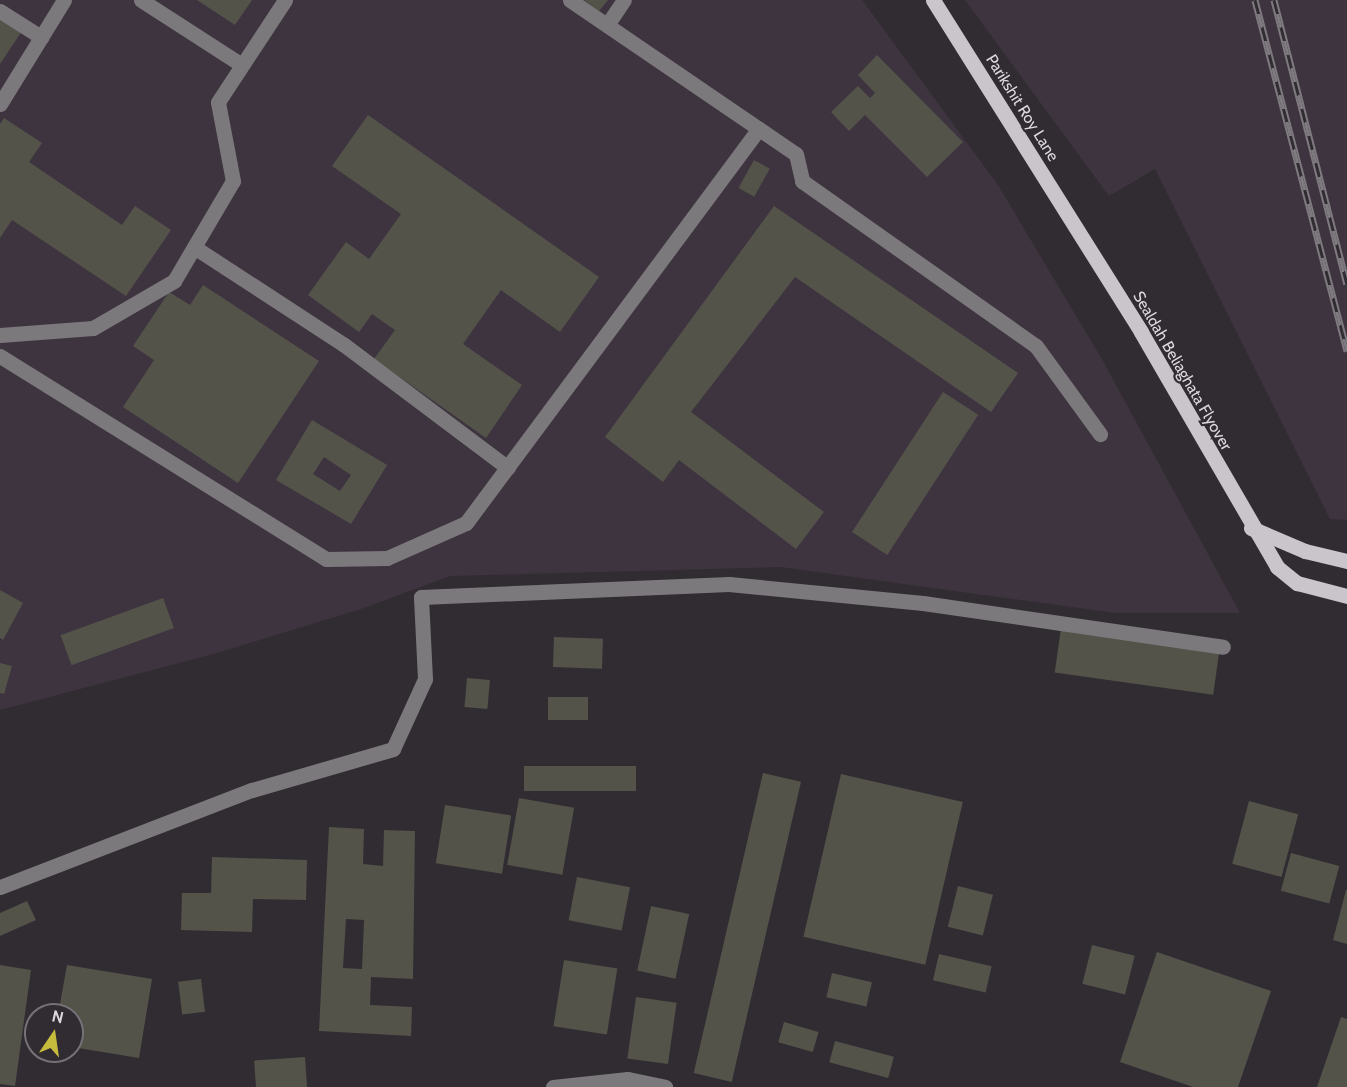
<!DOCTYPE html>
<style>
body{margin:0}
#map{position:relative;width:1347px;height:1087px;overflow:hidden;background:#312c32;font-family:Cabin,sans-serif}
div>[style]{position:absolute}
.built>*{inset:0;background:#3e343f}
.building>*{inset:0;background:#53534a;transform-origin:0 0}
.minor>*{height:15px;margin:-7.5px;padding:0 7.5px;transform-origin:7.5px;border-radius:7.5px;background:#7c797c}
.major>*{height:15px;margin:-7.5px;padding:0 7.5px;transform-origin:7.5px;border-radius:7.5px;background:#cac4cb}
.rail>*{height:7px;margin-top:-3.5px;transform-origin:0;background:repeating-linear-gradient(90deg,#312c32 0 14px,#7e7a7f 0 28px);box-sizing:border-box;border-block:2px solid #7e7a7f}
span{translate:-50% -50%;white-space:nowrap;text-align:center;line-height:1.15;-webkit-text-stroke:4.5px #312c32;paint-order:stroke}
.street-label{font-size:16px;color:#dcd9dd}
.north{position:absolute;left:24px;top:1003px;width:60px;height:60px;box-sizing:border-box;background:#312c32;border:2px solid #757176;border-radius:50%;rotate:13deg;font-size:16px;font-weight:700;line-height:24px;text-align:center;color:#dcd9dd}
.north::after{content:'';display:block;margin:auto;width:21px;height:27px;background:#c5bc3d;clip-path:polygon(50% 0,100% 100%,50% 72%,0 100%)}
</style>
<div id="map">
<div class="built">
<div style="clip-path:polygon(0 0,862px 0,998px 185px,1103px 361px,1240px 613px,1115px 613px,781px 567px,450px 576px,361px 609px,217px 653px,0 710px)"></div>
<div style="clip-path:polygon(965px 0,1347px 0,1347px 520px,1330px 519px,1155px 169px,1109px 196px)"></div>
</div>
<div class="building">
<div style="clip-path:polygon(197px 0,252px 0,235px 25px)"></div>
<div style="clip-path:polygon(584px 0,608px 0,599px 11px)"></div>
<div style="clip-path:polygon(0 17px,22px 31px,0 64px)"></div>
<div style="clip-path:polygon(877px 55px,963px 142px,927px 177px,865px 115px,849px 131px,831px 112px,858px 86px,870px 98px,875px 93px,858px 75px)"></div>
<div style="clip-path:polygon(368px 115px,599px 277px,560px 332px,501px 290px,463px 344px,522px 385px,486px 438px,374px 359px,395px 330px,372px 314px,359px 332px,308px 295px,346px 242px,369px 259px,401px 214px,332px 166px)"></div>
<div style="clip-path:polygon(4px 118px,42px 143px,29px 162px,122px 225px,135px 206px,171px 230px,126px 296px,12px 220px,0 238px,0 124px)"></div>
<div style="left:754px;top:160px;width:18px;height:32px;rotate:29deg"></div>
<div style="clip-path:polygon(774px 206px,1018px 373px,991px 412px,795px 277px,691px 412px,824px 512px,796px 549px,679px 460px,663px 482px,605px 437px)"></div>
<div style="clip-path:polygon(203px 285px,319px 361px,238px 483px,123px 407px,154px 360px,133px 346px,169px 292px,190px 305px)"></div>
<div style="left:943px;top:392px;width:42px;height:167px;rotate:33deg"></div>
<div style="clip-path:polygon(evenodd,312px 420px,387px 465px,351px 524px,276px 480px,312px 420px,324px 457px,351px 475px,340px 491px,313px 474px,324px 457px)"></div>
<div style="clip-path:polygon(0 590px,23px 603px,3px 640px,0 638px)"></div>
<div style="left:163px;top:598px;width:32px;height:109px;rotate:70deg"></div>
<div style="left:1061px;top:628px;width:160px;height:45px;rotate:8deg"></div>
<div style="left:554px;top:637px;width:49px;height:30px;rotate:2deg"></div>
<div style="clip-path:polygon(0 663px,12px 666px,4px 694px,0 693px)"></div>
<div style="left:467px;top:678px;width:23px;height:29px;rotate:5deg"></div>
<div style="left:548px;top:697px;width:40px;height:23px"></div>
<div style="left:636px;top:766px;width:25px;height:112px;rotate:90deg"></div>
<div style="left:763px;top:773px;width:39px;height:308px;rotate:13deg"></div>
<div style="left:841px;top:774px;width:125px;height:167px;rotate:13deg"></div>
<div style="left:519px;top:798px;width:56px;height:68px;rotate:10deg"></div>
<div style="left:1249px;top:801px;width:51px;height:65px;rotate:15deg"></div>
<div style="left:445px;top:805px;width:67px;height:59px;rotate:9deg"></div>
<div style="clip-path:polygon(evenodd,329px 827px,364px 829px,363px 864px,383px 866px,384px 830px,415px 831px,413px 979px,371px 977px,370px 1005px,412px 1007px,411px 1036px,319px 1031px,329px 827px,346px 919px,364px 920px,362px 969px,343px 968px,346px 919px)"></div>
<div style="left:1291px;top:853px;width:50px;height:39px;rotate:15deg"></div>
<div style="clip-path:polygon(212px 857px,307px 860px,306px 900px,253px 899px,252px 932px,181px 930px,182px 893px,211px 893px)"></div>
<div style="left:577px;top:877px;width:54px;height:44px;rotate:11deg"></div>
<div style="left:958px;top:886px;width:36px;height:42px;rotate:14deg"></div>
<div style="clip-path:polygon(1346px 890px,1347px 890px,1347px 944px,1333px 940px)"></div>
<div style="clip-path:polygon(27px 901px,36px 920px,0 936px,0 913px)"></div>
<div style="left:651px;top:906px;width:39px;height:66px;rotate:12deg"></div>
<div style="left:1092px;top:945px;width:44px;height:40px;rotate:14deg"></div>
<div style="clip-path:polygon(1157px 952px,1271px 991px,1238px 1087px,1193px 1087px,1120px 1062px)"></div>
<div style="left:939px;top:954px;width:54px;height:27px;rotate:13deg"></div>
<div style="left:564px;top:960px;width:54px;height:67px;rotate:9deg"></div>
<div style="clip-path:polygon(0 965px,31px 970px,15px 1086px,0 1084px)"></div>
<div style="clip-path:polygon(67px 965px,152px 979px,139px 1058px,72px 1047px,72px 1015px,58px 1015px)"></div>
<div style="left:832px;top:973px;width:41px;height:25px;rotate:13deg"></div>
<div style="left:201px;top:979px;width:33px;height:23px;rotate:83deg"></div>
<div style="left:636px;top:997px;width:41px;height:62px;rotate:8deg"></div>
<div style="clip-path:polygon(1341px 1017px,1347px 1019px,1347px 1087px,1317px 1087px)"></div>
<div style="left:784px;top:1022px;width:36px;height:21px;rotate:16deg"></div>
<div style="left:835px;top:1041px;width:61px;height:22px;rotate:15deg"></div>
<div style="left:305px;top:1057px;width:30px;height:51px;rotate:86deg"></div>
</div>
<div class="minor">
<div style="left:141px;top:0;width:120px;rotate:32.8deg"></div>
<div style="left:570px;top:0;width:273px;rotate:34.3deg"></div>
<div style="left:796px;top:154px;width:28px;rotate:77deg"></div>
<div style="left:802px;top:181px;width:286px;rotate:35.2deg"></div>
<div style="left:1036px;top:346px;width:109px;rotate:54deg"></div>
<div style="left:0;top:11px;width:49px;rotate:32.4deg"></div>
<div style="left:607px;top:25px;width:30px;rotate:-56deg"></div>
<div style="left:0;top:104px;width:122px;rotate:-58.4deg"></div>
<div style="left:194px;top:247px;width:178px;rotate:33.1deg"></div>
<div style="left:343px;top:344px;width:206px;rotate:36.9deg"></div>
<div style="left:0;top:335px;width:93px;rotate:-4.3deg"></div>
<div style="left:93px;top:328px;width:94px;rotate:-30.1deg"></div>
<div style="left:174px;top:281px;width:116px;rotate:-59.5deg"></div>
<div style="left:233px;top:181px;width:80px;rotate:-100.8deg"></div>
<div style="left:218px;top:102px;width:122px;rotate:-56.7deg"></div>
<div style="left:0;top:356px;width:384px;rotate:31.9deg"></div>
<div style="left:326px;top:559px;width:61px;rotate:-0.9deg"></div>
<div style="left:387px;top:558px;width:86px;rotate:-23.9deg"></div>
<div style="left:466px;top:523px;width:491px;rotate:-53.4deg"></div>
<div style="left:0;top:887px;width:270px;rotate:-21.1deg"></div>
<div style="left:252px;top:790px;width:147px;rotate:-16.2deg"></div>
<div style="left:393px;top:749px;width:77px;rotate:-65.4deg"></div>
<div style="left:425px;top:679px;width:82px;rotate:-92.8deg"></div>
<div style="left:421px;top:597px;width:308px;rotate:-2.4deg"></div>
<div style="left:729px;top:584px;width:195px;rotate:5.6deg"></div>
<div style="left:923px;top:603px;width:303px;rotate:8.3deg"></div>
<div style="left:553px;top:1087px;width:75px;rotate:-6.1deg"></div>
<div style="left:628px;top:1079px;width:38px;rotate:12deg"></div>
</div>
<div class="major">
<div style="left:933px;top:0;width:392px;rotate:57.9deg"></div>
<div style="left:1141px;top:332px;width:272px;rotate:59.9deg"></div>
<div style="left:1277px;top:567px;width:26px;rotate:39deg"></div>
<div style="left:1297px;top:583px;width:52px;rotate:14.6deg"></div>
<div style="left:1251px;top:528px;width:59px;rotate:23.1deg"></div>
<div style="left:1305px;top:551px;width:43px;rotate:13.4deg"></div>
</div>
<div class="rail">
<div style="left:1255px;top:0;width:363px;rotate:75.3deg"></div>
<div style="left:1274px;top:0;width:293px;rotate:75.6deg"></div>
</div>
<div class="street-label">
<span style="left:1022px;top:108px;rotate:58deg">Parikshit Roy Lane</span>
<span style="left:1182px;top:371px;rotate:60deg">Sealdah Beliaghata Flyover</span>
</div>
<div class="north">N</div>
</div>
